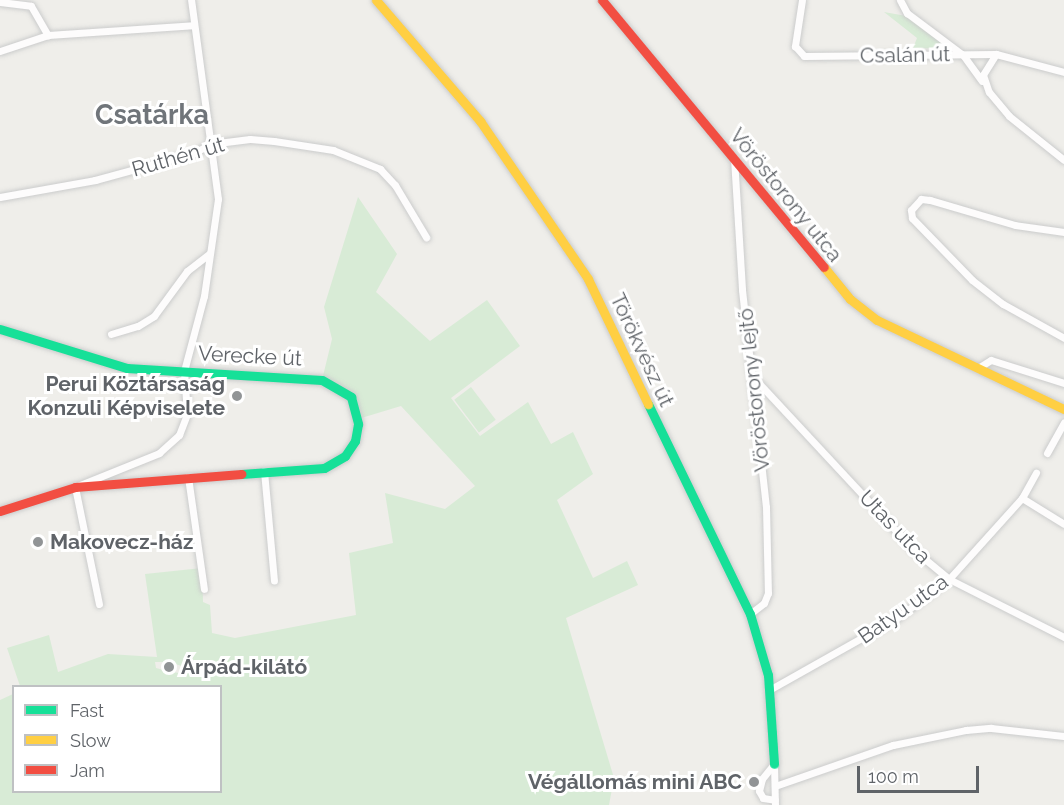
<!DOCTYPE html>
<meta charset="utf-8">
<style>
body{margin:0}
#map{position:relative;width:1064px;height:805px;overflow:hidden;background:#efeeea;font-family:Raleway,sans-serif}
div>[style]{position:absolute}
.green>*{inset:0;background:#d8ebd6;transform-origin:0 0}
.roads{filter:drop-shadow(0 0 2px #cbcccc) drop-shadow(0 0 2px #cbcccc)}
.street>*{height:7px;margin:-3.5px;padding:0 3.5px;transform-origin:3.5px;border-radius:3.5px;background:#fdfcfc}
.fast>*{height:9px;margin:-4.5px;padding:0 4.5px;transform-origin:4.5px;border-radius:4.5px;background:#16e098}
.slow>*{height:9px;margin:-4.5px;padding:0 4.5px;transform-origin:4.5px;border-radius:4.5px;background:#ffcf43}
.jam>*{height:9px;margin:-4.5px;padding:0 4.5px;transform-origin:4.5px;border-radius:4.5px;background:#f24e42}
.dots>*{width:16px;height:16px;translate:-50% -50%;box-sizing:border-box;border:3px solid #fff;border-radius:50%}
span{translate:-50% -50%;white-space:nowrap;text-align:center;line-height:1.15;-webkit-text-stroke:6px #fff;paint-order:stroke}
.street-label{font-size:21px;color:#5f6368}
.poi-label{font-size:21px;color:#5f6368;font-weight:700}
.right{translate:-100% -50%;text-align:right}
.left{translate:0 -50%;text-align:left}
.district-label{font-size:27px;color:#70757a;font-weight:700}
.legend{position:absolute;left:12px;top:685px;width:210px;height:108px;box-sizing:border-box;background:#fff;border:2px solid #bfc1c3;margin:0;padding:8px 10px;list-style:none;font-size:18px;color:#5f6368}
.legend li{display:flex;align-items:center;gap:12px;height:30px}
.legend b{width:30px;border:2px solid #bfc1c3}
.scale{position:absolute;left:857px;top:766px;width:122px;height:27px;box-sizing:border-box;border:3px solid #5f6368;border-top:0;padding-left:8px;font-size:18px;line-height:21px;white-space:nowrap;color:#5f6368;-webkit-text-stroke:4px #fff;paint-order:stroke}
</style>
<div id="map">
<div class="green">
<div style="clip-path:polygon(884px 12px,906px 16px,950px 49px,913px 48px,917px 38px)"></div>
<div style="clip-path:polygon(evenodd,358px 197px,397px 254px,376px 292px,430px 341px,487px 300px,520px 346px,451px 398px,480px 436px,528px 402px,551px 444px,573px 432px,593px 474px,557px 500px,593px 578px,627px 561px,638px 585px,566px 618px,614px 778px,609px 805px,0 805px,0 700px,13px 694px,14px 792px,220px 792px,220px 686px,20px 686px,7px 648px,49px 635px,58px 672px,108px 654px,157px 657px,145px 574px,202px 568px,203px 602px,210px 605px,212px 633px,235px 638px,356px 615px,349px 553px,393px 543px,385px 493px,445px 509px,475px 486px,401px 406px,358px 419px,353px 402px,322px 380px,332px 339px,324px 307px,358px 197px,155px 662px,168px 662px,182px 666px,180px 673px,171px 672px,156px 668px,155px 662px)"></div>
<div style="left:471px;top:387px;width:41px;height:21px;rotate:53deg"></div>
</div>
<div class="roads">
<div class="street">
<div style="left:802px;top:0;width:47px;rotate:98.7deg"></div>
<div style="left:795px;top:46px;width:13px;rotate:48deg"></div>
<div style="left:804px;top:56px;width:192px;rotate:-0.6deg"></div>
<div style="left:996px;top:54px;width:70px;rotate:14.8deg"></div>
<div style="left:900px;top:0;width:15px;rotate:62deg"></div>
<div style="left:907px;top:13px;width:70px;rotate:36.9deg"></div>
<div style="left:963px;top:55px;width:32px;rotate:54deg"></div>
<div style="left:0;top:2px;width:31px;rotate:7deg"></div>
<div style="left:31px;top:6px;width:34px;rotate:60deg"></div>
<div style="left:48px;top:35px;width:145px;rotate:-3.9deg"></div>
<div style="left:0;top:51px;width:51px;rotate:-18.4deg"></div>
<div style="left:996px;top:54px;width:25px;rotate:122deg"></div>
<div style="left:983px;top:75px;width:18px;rotate:71deg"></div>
<div style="left:989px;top:92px;width:31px;rotate:50deg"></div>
<div style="left:1009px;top:116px;width:70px;rotate:38.7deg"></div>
<div style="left:734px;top:158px;width:132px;rotate:86.5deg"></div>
<div style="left:742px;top:290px;width:218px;rotate:83.7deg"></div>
<div style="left:766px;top:507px;width:86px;rotate:88.7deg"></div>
<div style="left:768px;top:593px;width:11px;rotate:112deg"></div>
<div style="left:764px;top:603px;width:18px;rotate:142deg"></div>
<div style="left:0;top:197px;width:97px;rotate:-10.1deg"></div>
<div style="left:95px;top:180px;width:103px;rotate:-15.3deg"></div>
<div style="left:194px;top:153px;width:18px;rotate:-29deg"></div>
<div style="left:210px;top:144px;width:40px;rotate:-7.1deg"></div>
<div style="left:250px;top:139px;width:24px;rotate:5deg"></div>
<div style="left:274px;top:141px;width:60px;rotate:8.7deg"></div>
<div style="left:333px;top:150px;width:51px;rotate:22deg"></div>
<div style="left:380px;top:169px;width:22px;rotate:47deg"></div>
<div style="left:395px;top:185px;width:61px;rotate:59.2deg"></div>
<div style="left:1064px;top:232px;width:49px;rotate:-171.9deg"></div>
<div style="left:1015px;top:225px;width:89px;rotate:-163.6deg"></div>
<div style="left:930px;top:200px;width:9px;rotate:-174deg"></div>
<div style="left:921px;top:199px;width:15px;rotate:132deg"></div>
<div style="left:911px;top:210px;width:8px;rotate:83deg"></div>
<div style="left:912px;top:218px;width:86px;rotate:45.9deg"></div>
<div style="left:972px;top:280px;width:39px;rotate:38deg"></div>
<div style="left:1003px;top:304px;width:70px;rotate:29.1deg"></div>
<div style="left:111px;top:334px;width:28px;rotate:-17deg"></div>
<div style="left:138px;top:326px;width:19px;rotate:-32deg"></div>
<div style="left:154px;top:316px;width:56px;rotate:-53.7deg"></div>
<div style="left:187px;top:271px;width:29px;rotate:-38deg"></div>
<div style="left:978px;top:368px;width:15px;rotate:-32deg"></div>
<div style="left:991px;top:360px;width:77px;rotate:17.5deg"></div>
<div style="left:754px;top:378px;width:235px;rotate:47.1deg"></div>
<div style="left:914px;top:550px;width:45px;rotate:39.6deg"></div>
<div style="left:949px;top:579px;width:129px;rotate:26.8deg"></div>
<div style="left:1047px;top:453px;width:35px;rotate:-61deg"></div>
<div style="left:264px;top:471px;width:110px;rotate:84.8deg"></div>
<div style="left:188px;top:477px;width:113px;rotate:81.9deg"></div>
<div style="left:1022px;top:498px;width:49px;rotate:31.8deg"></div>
<div style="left:99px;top:604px;width:119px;rotate:-101.6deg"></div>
<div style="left:75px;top:487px;width:91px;rotate:-22deg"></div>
<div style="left:159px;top:453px;width:27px;rotate:-42deg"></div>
<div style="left:179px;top:435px;width:22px;rotate:-69deg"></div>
<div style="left:187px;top:414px;width:43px;rotate:-94deg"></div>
<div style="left:184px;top:371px;width:78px;rotate:-75.1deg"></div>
<div style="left:204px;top:296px;width:98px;rotate:-81.8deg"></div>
<div style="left:218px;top:199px;width:201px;rotate:-97.7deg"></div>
<div style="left:769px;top:690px;width:147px;rotate:-29.4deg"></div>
<div style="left:897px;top:618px;width:65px;rotate:-36.9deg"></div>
<div style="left:949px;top:579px;width:109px;rotate:-48deg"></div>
<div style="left:1022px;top:498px;width:29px;rotate:-61deg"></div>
<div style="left:774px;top:764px;width:19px;rotate:129deg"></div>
<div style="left:762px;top:779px;width:12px;rotate:104deg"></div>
<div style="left:759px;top:791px;width:8px;rotate:60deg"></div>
<div style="left:763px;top:798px;width:12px;rotate:9deg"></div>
<div style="left:774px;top:764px;width:41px;rotate:88.6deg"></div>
<div style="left:775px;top:786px;width:125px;rotate:-19.2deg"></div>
<div style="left:893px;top:745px;width:75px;rotate:-11.6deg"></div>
<div style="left:966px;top:730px;width:25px;rotate:-5deg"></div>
<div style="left:991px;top:728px;width:73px;rotate:6.3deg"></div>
</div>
<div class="fast">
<div style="left:0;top:329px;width:133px;rotate:17.1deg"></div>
<div style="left:127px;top:368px;width:195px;rotate:3.5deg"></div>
<div style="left:322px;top:380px;width:34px;rotate:30deg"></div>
<div style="left:351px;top:397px;width:28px;rotate:75deg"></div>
<div style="left:358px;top:424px;width:17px;rotate:100deg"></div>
<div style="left:355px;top:441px;width:18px;rotate:124deg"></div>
<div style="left:345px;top:456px;width:24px;rotate:150deg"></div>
<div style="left:324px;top:468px;width:83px;rotate:175.9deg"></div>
<div style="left:648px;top:404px;width:233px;rotate:64.1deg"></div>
<div style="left:750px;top:614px;width:64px;rotate:73.6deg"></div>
<div style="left:768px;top:675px;width:89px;rotate:86.1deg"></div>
</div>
<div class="slow">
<div style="left:376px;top:0;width:160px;rotate:49.3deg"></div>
<div style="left:480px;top:121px;width:191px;rotate:55.6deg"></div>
<div style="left:588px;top:279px;width:139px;rotate:64.4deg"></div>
<div style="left:824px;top:267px;width:41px;rotate:50.9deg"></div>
<div style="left:850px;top:299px;width:34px;rotate:38deg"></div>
<div style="left:877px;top:320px;width:207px;rotate:25.5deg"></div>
</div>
<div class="jam">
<div style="left:602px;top:0;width:347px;rotate:50.3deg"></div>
<div style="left:0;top:511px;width:79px;rotate:-17.7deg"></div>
<div style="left:75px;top:487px;width:167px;rotate:-4.5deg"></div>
</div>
</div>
<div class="dots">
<div style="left:237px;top:396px;background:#919496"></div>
<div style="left:38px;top:542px;background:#919496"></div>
<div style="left:169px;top:667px;background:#919496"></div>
<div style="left:754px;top:782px;background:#919496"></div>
</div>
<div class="street-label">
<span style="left:905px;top:55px;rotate:-1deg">Csalán út</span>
<span style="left:178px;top:157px;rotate:-16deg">Ruthén út</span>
<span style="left:786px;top:195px;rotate:51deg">Vöröstorony utca</span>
<span style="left:642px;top:350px;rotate:65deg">Törökvész út</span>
<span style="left:250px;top:356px;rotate:3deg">Verecke út</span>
<span style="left:754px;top:390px;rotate:-96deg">Vöröstorony lejtő</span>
<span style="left:895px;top:527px;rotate:46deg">Utas utca</span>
<span style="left:903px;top:609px;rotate:-35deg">Batyu utca</span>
</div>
<div class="poi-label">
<span class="right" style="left:225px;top:396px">Perui Köztársaság<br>Konzuli Képviselete</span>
<span class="left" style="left:50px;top:542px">Makovecz-ház</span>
<span class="left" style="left:181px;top:667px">Árpád-kilátó</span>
<span class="right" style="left:742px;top:782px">Végállomás mini ABC</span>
</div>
<div class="district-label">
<span style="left:152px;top:115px">Csatárka</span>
</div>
<ul class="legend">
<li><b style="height:8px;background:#16e098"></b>Fast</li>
<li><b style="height:8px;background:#ffcf43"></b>Slow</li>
<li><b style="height:8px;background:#f24e42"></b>Jam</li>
</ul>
<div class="scale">100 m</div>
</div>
